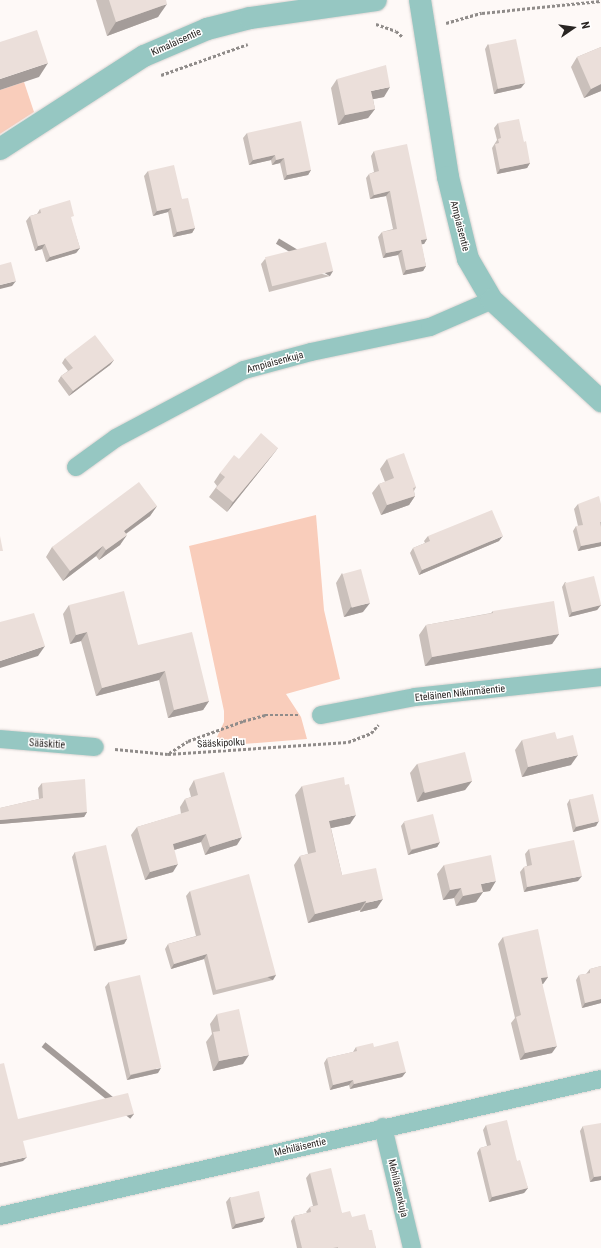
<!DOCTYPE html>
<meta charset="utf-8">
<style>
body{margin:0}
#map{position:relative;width:601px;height:1248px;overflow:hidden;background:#fef9f7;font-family:"Roboto Condensed",sans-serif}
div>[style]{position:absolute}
.green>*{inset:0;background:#f9cdbb}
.path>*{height:2.5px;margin-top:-1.25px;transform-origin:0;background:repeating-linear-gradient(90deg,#908c8a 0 3px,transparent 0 5px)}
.roads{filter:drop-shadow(0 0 1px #d8d3d1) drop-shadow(0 0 1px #d8d3d1)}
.minor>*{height:18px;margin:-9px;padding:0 9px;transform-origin:9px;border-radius:9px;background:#96c7c2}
.tertiary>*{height:22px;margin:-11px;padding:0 11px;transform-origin:11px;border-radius:11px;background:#96c7c2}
.wall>*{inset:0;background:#cac0bb}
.shaded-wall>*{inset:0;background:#a49c99;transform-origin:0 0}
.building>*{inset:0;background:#ebdfda;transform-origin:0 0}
span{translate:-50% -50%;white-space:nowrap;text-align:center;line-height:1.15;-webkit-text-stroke:3px #fff;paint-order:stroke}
.street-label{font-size:10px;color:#292523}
.north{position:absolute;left:553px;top:8px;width:40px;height:40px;-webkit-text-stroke:3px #fff;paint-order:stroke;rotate:77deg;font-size:11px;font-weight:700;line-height:16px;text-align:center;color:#292523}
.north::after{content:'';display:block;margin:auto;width:14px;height:18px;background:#292523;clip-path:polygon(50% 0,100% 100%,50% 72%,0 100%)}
</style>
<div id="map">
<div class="green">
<div style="clip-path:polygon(24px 82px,34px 112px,0 134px,0 90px)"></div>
<div style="clip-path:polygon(316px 515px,324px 610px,340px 679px,286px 694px,301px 717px,307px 739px,219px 746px,217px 737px,224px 722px,224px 711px,189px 546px)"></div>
</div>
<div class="path">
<div style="left:446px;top:23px;width:37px;rotate:-16deg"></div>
<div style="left:482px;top:13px;width:120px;rotate:-5.8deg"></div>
<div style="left:376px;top:24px;width:21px;rotate:19deg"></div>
<div style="left:396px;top:31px;width:9px;rotate:41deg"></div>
<div style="left:161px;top:75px;width:92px;rotate:-19.6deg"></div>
<div style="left:115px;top:749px;width:53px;rotate:5.4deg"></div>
<div style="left:168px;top:754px;width:180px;rotate:-3.8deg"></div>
<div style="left:348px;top:742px;width:25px;rotate:-21deg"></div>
<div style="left:371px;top:733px;width:11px;rotate:-49deg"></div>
<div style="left:169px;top:753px;width:22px;rotate:-32deg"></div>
<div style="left:188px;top:741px;width:59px;rotate:-20deg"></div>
<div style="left:243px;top:721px;width:23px;rotate:-15deg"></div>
<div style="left:265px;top:715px;width:35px"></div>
</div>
<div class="roads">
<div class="minor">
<div style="left:76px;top:467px;width:49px;rotate:-35.9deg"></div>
<div style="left:116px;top:438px;width:145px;rotate:-28deg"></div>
<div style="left:244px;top:370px;width:69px;rotate:-15deg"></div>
<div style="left:311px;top:352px;width:122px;rotate:-11.9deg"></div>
<div style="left:430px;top:327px;width:68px;rotate:-23.5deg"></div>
<div style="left:321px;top:715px;width:96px;rotate:-10.8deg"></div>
<div style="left:415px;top:697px;width:187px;rotate:-6.1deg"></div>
<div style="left:0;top:739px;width:95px;rotate:4.8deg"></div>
<div style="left:383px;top:1127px;width:124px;rotate:76.5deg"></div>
<div style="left:0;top:1216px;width:616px;rotate:-12.84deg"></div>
</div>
<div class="tertiary">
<div style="left:420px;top:0;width:179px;rotate:81deg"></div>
<div style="left:448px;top:177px;width:84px;rotate:76.3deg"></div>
<div style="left:468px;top:259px;width:48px;rotate:59.7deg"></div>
<div style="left:492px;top:300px;width:149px;rotate:42.8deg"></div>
<div style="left:0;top:149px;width:171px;rotate:-32.9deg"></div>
<div style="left:144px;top:56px;width:69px;rotate:-23.2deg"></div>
<div style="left:207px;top:29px;width:44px;rotate:-14.3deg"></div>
<div style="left:250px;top:18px;width:127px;rotate:-8.1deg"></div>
</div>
</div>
<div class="wall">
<div style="clip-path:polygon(96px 0,166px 0,158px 17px,107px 36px)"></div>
<div style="clip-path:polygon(488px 44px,521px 88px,494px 94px,485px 49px)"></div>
<div style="clip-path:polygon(601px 47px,601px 91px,584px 98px,571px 67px,577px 57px)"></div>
<div style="clip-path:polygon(337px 79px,384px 97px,373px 99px,375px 109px,368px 118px,338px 125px,331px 88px)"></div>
<div style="clip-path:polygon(498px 123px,530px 163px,527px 168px,497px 174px,492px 148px,497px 140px,494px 128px)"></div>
<div style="clip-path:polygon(247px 133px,311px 170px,308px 175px,284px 180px,280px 163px,272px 165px,271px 160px,249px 165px,243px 138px)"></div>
<div style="clip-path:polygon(374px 151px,427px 239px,424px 244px,421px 244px,426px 266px,423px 271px,403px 275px,398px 255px,383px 258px,378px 237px,382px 232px,393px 229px,386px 196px,370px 199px,366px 178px,369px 174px,374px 172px,371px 156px)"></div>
<div style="clip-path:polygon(148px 171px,182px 199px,195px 228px,192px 233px,173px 237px,168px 212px,153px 216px,144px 176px)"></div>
<div style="clip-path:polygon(40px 209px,71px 220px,80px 248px,76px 253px,46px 262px,42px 249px,35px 251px,26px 221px,30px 216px,37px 214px)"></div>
<div style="clip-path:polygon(265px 259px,330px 276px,269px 292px,261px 264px)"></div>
<div style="clip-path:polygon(65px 358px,114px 360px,110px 365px,69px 396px,58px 381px,61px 376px,68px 371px,62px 363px)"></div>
<div style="clip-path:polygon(278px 448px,271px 457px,227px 512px,209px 497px,217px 486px,214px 482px,220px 473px,239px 459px)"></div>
<div style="clip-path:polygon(387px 459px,416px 487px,414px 491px,415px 496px,409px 505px,381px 515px,372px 493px,379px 484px,385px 482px,380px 469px)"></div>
<div style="clip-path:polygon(578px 504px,601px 504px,601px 546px,578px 551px,573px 531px,576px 526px,578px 526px,574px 509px)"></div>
<div style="clip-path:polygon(157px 506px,150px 516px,126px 534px,120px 545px,99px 560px,96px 556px,63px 581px,46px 557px,52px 547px)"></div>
<div style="clip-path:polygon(428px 536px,499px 541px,419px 575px,410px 553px,413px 548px,425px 543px,424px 541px)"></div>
<div style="clip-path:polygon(342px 573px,363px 612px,344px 617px,336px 583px)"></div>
<div style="clip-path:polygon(565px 582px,601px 605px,597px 610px,569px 617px,562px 587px)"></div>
<div style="clip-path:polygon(69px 605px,138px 645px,209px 701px,203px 710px,168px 718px,159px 680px,96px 696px,81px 641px,70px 644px,63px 614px)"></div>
<div style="clip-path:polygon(493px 611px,559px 634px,552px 644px,425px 666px,419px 635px,426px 625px,491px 613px)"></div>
<div style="clip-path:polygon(557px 739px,571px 765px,522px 777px,515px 750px,522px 740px)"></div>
<div style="clip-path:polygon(417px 764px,472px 781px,465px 790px,417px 802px,410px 773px)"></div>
<div style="clip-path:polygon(194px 780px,237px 845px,205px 855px,201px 842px,174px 850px,173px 872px,145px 880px,131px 835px,137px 827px,181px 814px,180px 807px,185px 799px,191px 797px,189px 789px)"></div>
<div style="clip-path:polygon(42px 783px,87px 812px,84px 817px,0 824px,0 808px,39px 799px,38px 788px)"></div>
<div style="clip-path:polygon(302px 786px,350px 824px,331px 828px,342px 875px,377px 908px,360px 912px,360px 910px,308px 923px,294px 865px,300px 856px,308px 854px,295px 795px)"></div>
<div style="clip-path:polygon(570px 799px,596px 826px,573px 832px,567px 804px)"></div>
<div style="clip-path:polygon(404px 822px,440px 842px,437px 847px,408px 855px,401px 826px)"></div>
<div style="clip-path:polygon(529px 849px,578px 881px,524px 892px,520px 872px,524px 867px,527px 866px,525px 854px)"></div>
<div style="clip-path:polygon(75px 852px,127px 939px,124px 944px,94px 951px,72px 857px)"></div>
<div style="clip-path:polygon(444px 865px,490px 891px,483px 892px,476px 902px,456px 906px,454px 898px,443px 900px,437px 874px)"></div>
<div style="clip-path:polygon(190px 891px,273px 980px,213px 995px,204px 959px,171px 969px,165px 949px,168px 944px,196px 936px,186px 896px)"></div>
<div style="clip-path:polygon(503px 937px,548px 977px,543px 984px,542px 984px,552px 1053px,520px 1060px,511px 1023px,515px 1018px,498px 944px)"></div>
<div style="clip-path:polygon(601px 966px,601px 1003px,582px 1008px,576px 980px,579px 975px,586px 974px,590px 969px)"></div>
<div style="clip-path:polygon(109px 982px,158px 1073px,127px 1080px,105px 987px)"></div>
<div style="clip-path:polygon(217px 1014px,243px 1064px,213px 1071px,206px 1042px,212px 1034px,210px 1024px)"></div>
<div style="clip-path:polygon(356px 1047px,374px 1047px,406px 1072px,402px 1077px,350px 1089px,349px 1085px,330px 1090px,324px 1063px,327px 1058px,353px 1052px)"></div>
<div style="clip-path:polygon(486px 1125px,517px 1161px,528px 1188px,524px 1193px,489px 1202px,477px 1153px,480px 1148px,487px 1146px,483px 1130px)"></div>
<div style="clip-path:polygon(583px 1126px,601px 1180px,590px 1182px,580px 1131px)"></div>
<div style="clip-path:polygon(310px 1173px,342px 1213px,352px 1217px,369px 1230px,376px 1248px,297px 1248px,291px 1221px,294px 1216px,307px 1213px,306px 1212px,310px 1207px,313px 1206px,306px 1178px)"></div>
<div style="clip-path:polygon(230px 1197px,265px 1217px,262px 1222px,232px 1229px,226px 1202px)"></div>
</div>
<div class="shaded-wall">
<div style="clip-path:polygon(167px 4px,158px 17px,107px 36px,116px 22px)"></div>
<div style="clip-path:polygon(48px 63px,39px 77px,0 90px,0 79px)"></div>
<div style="clip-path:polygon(525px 83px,521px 88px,494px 94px,497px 89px)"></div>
<div style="clip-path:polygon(601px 84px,601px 91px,584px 98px,591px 89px)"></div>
<div style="clip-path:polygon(390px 87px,384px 97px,364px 101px,371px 91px)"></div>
<div style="clip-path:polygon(375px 109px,368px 118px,338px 125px,345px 115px)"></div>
<div style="clip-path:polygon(275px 155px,271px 160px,249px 165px,253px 160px)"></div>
<div style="clip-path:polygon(284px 158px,280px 163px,272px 165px,276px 160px)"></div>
<div style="clip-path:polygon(530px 163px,527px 168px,497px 174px,500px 169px)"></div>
<div style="clip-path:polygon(311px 170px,308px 175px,284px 180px,287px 175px)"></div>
<div style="clip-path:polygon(390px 191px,386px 196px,370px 199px,374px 195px)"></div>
<div style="clip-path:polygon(171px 208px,168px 212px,153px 216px,157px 211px)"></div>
<div style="clip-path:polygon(195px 228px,192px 233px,173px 237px,177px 232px)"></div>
<div style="clip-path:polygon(427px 239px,424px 244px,417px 245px,421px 240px)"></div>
<div style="clip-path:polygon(45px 244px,42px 249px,35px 251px,38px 246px)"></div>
<div style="clip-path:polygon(80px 248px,76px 253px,46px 262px,50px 257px)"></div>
<div style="clip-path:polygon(402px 250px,398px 255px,383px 258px,386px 253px)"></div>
<div style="clip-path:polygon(426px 266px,423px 271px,403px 275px,406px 270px)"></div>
<div style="left:333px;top:271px;width:6px;height:63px;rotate:121deg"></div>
<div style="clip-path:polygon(16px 281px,12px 286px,0 289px,0 285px)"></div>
<div style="clip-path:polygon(114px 360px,110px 365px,69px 396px,73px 391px)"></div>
<div style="clip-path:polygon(278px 448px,271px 457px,227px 512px,233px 502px)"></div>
<div style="clip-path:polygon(415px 496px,409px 505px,381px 515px,387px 505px)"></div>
<div style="clip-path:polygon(157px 506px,150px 516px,117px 540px,124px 531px)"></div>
<div style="clip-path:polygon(127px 535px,120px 545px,99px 560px,106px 550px)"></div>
<div style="clip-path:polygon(503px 536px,499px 541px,419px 575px,422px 570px)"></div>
<div style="clip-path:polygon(601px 542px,601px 546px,578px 551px,581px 546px)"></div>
<div style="clip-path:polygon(103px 546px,96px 556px,63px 581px,70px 571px)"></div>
<div style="clip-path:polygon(370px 603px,363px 612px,344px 617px,351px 607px)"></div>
<div style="clip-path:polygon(601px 605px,597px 610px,569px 617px,572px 612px)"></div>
<div style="clip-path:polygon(87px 632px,81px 641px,70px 644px,76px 635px)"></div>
<div style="clip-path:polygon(559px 634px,552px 644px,425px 666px,432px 657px)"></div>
<div style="clip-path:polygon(45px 646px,38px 656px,0 668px,0 661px)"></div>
<div style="clip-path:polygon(165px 671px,159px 680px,96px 696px,102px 688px)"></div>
<div style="clip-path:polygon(209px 701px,203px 710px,168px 718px,174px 710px)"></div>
<div style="clip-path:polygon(578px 755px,571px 765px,522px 777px,528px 767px)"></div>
<div style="clip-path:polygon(472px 781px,465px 790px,417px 802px,423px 792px)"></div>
<div style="clip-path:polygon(87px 812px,84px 817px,0 824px,0 820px)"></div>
<div style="clip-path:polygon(356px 815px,350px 824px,322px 830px,329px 821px)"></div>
<div style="clip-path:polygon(599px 821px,596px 826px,573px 832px,576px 827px)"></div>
<div style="clip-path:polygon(206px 834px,201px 842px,167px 852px,173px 844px)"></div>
<div style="clip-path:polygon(242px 837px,237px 845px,205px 855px,210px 847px)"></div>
<div style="clip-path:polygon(440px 842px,437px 847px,408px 855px,412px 850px)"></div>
<div style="clip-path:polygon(178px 864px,173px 872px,145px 880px,150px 872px)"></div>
<div style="clip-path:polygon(582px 876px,578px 881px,524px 892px,527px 887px)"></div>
<div style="clip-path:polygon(496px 881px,490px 891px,483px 892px,476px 902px,456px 906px,463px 896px,481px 884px)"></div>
<div style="clip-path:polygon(461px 888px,454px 898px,443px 900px,450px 890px)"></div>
<div style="clip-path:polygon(383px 899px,377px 908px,360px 912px,366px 903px)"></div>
<div style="clip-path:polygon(366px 901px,360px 910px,308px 923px,315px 914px)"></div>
<div style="clip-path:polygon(127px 939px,124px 944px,94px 951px,97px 946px)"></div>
<div style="clip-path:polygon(207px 954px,204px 959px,171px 969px,174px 964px)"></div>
<div style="left:276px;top:975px;width:6px;height:62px;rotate:121deg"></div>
<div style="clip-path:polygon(548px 977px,543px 984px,536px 985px,541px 978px)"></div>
<div style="clip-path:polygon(601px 999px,601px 1003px,582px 1008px,585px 1003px)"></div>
<div style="clip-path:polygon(557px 1046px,552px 1053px,520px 1060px,525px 1053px)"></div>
<div style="clip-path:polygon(249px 1055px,243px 1064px,213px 1071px,219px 1061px)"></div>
<div style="clip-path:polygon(161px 1068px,158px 1073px,127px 1080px,131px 1075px)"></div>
<div style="clip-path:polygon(406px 1072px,402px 1077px,350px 1089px,354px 1084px)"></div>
<div style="clip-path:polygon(353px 1080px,349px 1085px,330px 1090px,333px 1085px)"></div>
<div style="left:134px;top:1114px;width:6px;height:114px;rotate:129deg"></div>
<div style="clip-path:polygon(27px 1157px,23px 1161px,0 1167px,0 1163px)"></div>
<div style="clip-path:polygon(601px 1176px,601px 1180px,590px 1182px,594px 1177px)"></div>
<div style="clip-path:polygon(528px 1188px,524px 1193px,489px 1202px,492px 1197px)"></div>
<div style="clip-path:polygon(265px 1217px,262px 1222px,232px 1229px,236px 1224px)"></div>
</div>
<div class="building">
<div style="clip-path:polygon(109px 0,166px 0,167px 4px,116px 22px)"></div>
<div style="clip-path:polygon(37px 30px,48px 63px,0 79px,0 42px)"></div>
<div style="left:516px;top:39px;width:45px;height:28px;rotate:78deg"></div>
<div style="clip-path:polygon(601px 47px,601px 84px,591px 89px,577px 57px)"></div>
<div style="clip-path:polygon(386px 65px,390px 87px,371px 91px,375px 109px,345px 115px,337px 79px)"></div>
<div style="clip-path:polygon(519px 119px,524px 142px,526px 141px,530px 163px,500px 169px,495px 144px,499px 143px,498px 139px,501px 138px,498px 123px)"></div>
<div style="clip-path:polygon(301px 121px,311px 170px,287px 175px,284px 158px,276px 160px,275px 155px,253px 160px,247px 133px)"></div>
<div style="clip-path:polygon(407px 144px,427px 239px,421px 240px,426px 266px,406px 270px,402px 250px,386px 253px,382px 232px,397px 229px,390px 191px,374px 195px,369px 174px,379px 171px,374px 151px)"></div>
<div style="clip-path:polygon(174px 165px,182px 199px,188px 198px,195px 228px,177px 232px,171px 208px,157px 211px,148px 171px)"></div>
<div style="clip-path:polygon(70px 200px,74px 216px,71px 217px,80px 248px,50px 257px,45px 244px,38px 246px,30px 216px,41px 213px,40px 209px)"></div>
<div style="left:326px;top:242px;width:30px;height:63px;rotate:76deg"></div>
<div style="clip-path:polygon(11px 262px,16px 281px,0 285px,0 265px)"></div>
<div style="clip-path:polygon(95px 335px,114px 360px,73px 391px,61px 376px,73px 368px,65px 358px)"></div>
<div style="clip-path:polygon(261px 433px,278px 448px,233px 502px,216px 488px,225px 477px,220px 473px,234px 455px,239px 459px)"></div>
<div style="clip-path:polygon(404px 453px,416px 487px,413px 488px,415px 496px,387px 505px,379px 484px,394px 478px,387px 459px)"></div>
<div style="clip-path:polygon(139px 482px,157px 506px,124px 531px,127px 535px,106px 550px,103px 546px,70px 571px,52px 547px)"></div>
<div style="clip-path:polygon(599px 496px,601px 504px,601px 522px,600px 522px,601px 527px,601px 542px,581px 546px,576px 526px,583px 525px,578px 504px)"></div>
<div style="clip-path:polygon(492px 510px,503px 536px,422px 570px,413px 548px,430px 541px,428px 536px)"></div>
<div style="clip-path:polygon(0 536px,3px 551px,0 551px)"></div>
<div style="left:361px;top:569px;width:35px;height:19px;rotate:75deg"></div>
<div style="left:594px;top:576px;width:30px;height:30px;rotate:76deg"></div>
<div style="clip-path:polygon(124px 591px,138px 645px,192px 632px,209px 701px,174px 710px,165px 671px,102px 688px,87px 632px,76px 635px,69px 605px)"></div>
<div style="clip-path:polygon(554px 601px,559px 634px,432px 657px,426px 625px,493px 613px,493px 611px)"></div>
<div style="clip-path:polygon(34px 613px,45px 646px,0 661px,0 622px)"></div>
<div style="clip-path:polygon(555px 732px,557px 739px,573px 735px,578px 755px,528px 767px,522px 740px)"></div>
<div style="left:465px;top:752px;width:30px;height:49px;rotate:76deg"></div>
<div style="clip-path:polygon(224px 772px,242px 837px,210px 847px,206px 834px,173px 844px,178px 864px,150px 872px,137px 827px,189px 811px,185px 799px,198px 795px,194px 780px)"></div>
<div style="clip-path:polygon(344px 777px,345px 785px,349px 784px,356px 815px,329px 821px,342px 875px,376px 868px,383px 899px,366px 903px,366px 901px,315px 914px,300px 856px,316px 852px,302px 786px)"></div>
<div style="clip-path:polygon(85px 779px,87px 812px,0 820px,0 808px,43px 798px,42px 783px)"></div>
<div style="left:593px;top:794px;width:28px;height:24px;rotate:77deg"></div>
<div style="left:433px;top:814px;width:29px;height:30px;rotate:76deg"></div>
<div style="clip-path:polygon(574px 840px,582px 876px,527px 887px,524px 867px,532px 865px,529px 849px)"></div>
<div style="left:106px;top:845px;width:96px;height:32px;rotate:77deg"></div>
<div style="clip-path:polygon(491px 855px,496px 881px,481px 884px,483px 892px,463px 896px,461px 888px,450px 890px,444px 865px)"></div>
<div style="clip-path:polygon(249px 874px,276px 975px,216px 990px,207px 954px,174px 964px,168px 944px,201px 935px,190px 891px)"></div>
<div style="clip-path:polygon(538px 929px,548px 977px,541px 978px,557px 1046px,525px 1053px,516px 1017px,521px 1015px,503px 937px)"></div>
<div style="clip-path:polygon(601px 966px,601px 999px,585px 1003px,579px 975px,590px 973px,590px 969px)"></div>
<div style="left:140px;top:975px;width:95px;height:32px;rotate:77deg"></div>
<div style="clip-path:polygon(239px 1009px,249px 1055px,219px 1061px,213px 1032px,220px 1031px,217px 1014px)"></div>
<div style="clip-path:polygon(398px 1041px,406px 1072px,354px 1084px,353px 1080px,333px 1085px,327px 1058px,357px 1051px,356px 1047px,373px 1043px,374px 1047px)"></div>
<div style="clip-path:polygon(4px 1063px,18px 1119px,128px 1093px,134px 1114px,23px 1141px,27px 1157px,0 1163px,0 1064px)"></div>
<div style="clip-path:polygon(507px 1120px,517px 1161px,520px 1160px,528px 1188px,492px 1197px,480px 1148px,491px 1145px,486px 1125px)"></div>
<div style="clip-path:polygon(601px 1123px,601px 1176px,594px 1177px,583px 1126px)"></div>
<div style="clip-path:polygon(331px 1168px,342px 1213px,350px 1211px,352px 1217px,365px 1214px,369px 1230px,372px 1230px,376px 1248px,338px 1248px,338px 1247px,333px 1248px,302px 1248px,294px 1216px,311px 1212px,310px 1207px,318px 1205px,310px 1173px)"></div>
<div style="left:259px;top:1191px;width:27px;height:30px;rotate:77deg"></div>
</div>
<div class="street-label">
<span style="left:176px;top:42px;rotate:-24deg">Kimalaisentie</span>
<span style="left:460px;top:226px;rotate:76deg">Ampiaisentie</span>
<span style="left:275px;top:362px;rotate:-15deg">Ampiaisenkuja</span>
<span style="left:460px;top:693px;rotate:-6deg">Eteläinen Nikinmäentie</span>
<span style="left:221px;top:743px;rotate:-3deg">Sääskipolku</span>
<span style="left:47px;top:744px;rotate:4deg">Sääskitie</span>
<span style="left:300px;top:1147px;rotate:-13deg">Mehiläisentie</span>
<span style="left:398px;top:1188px;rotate:77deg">Mehiläisenkuja</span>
</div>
<div class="north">N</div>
</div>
